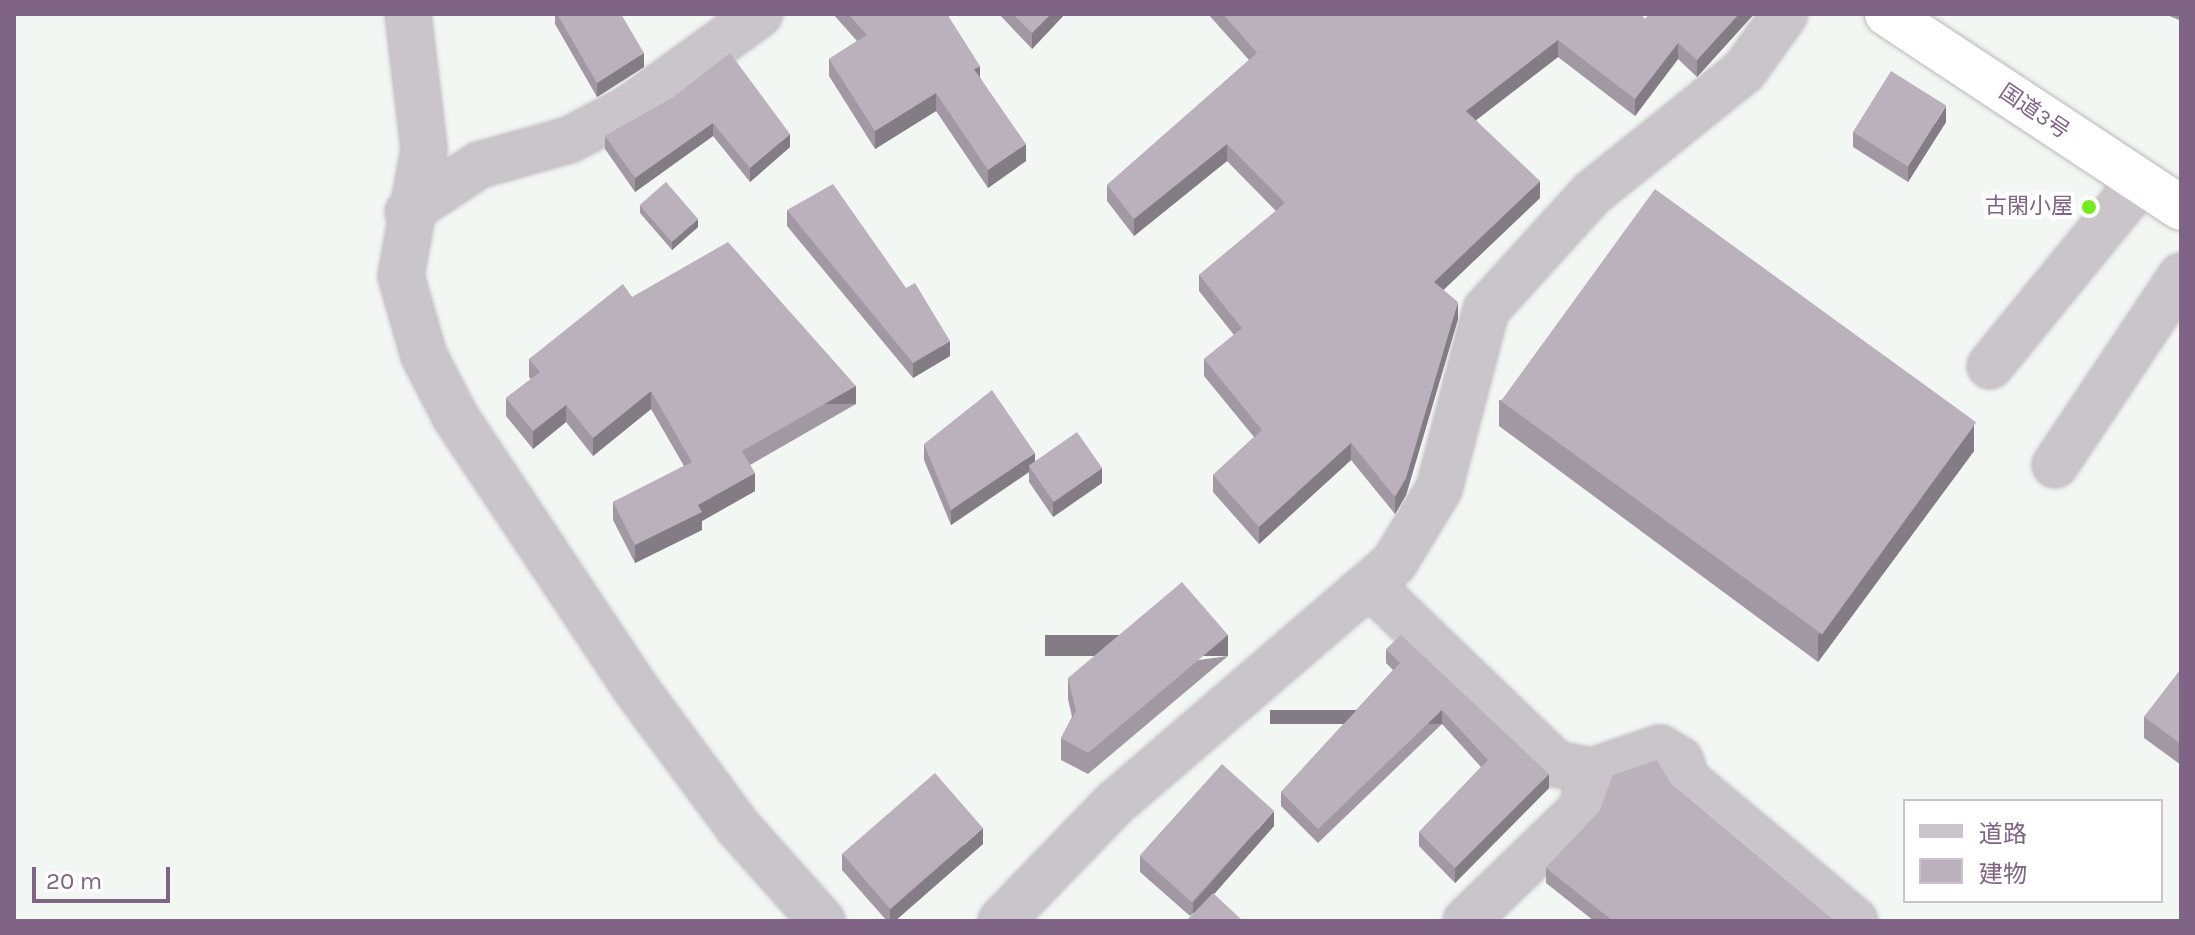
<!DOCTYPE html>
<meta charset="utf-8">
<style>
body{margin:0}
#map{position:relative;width:2195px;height:935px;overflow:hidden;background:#f3f7f4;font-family:Karla,"Noto Sans JP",sans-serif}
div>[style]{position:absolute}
.roads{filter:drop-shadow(0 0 2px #bcb6bd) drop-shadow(0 0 2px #bcb6bd)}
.minor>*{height:44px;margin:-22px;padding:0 22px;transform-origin:22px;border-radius:22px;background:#cac4cb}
.trunk>*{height:44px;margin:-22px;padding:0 22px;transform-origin:22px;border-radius:22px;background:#fff}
.wall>*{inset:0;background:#a198a3}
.shaded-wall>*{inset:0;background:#837c84;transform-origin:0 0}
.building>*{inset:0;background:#bbb1bd;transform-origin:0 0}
.dots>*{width:22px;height:22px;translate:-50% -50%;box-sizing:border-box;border:4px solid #fff;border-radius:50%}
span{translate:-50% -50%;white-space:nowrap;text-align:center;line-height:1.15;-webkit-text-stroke:8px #fff;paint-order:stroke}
.street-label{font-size:22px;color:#7f6485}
.poi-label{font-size:22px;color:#7f6485}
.right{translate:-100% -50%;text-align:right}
.frame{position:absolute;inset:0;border:16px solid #7f6485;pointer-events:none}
.legend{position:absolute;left:1903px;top:799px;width:260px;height:104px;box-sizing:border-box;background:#fff;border:2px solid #ccc1ce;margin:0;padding:10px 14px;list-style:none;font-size:24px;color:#7f6485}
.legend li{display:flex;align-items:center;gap:16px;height:40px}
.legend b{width:40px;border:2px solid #ccc1ce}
.scale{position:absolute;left:32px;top:867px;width:138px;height:36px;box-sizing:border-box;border:4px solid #7f6485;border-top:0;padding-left:10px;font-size:24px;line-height:28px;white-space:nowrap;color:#7f6485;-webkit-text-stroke:6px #fff;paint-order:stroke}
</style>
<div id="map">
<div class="roads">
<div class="minor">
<div style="left:408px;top:14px;width:136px;rotate:83.2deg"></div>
<div style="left:424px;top:149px;width:129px;rotate:100.3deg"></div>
<div style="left:401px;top:276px;width:83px;rotate:74deg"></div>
<div style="left:424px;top:356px;width:70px;rotate:62.7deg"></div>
<div style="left:456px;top:418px;width:325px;rotate:56.4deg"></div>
<div style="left:636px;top:689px;width:173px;rotate:53.5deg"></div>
<div style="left:739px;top:828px;width:125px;rotate:48.3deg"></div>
<div style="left:408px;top:212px;width:85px;rotate:-33.5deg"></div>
<div style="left:479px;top:165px;width:93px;rotate:-15.5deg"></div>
<div style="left:569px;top:140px;width:69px;rotate:-27.7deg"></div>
<div style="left:630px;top:108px;width:160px;rotate:-35.9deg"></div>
<div style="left:1990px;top:366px;width:237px;rotate:-50.8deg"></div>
<div style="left:2055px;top:465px;width:227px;rotate:-56.3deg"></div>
<div style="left:1371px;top:586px;width:257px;rotate:43.9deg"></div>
<div style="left:1556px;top:764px;width:37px;rotate:11deg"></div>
<div style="left:1592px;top:771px;width:72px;rotate:-18.7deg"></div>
<div style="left:1660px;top:748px;width:23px;rotate:31deg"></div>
<div style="left:1680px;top:760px;width:21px;rotate:71deg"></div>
<div style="left:1687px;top:780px;width:219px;rotate:40deg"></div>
<div style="left:1001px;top:921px;width:163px;rotate:-46deg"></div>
<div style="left:1114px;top:804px;width:369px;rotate:-40.7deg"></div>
<div style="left:1394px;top:563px;width:87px;rotate:-58.7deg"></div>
<div style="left:1439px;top:489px;width:185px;rotate:-75.3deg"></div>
<div style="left:1486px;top:310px;width:156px;rotate:-47.8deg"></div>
<div style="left:1591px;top:194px;width:196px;rotate:-38.8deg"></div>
<div style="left:1744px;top:71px;width:70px;rotate:-54.3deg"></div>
<div style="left:1466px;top:921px;width:160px;rotate:-44deg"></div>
<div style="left:1581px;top:810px;width:41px;rotate:-74.2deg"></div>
</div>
<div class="trunk">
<div style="left:1887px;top:14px;width:352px;rotate:33.4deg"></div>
</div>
</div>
<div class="wall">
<div style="clip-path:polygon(555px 14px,621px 14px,644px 67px,597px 97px,555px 24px)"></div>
<div style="clip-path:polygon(833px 14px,947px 14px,980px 77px,1026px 161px,988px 188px,936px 111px,875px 149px,829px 76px,829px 59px,857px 41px)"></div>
<div style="clip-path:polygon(999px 14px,1065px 14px,1032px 49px)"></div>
<div style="clip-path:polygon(1208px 14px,1645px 19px,1650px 14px,1754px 14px,1697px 77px,1678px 59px,1635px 116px,1558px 57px,1476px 120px,1540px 198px,1443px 290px,1458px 319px,1406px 495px,1395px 514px,1351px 460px,1259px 544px,1213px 492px,1213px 475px,1254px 437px,1204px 376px,1204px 359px,1234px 335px,1199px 291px,1199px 275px,1276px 211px,1227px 161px,1134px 236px,1107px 201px,1107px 185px,1249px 60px)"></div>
<div style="clip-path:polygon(2165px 14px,2181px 14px,2181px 21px)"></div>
<div style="clip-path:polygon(671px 99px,790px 147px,750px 182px,713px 136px,635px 192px,605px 149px,605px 136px)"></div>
<div style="clip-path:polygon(1946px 122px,1908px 182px,1853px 147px,1853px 132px)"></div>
<div style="clip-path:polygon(640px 205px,698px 227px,672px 250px,640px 213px)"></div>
<div style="clip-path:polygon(787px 210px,950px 356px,913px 378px,787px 226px)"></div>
<div style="clip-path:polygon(632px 297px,856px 404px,750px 465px,755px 491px,702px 521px,702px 530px,635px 563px,613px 520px,613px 502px,684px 466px,651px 409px,593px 456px,566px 422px,533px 449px,506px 416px,506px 398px,531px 379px,529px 377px,529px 359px)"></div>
<div style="clip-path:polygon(1499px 400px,1974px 451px,1818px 662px,1499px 426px)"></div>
<div style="clip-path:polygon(924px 444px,1035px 462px,1102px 483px,1053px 517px,1029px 482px,1029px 472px,951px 525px,924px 460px)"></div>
<div style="clip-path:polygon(1386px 649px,1549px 788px,1455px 883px,1419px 846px,1419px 832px,1481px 767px,1442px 724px,1318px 843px,1281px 806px,1281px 792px,1393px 670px,1386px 663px)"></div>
<div style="clip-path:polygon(1228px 656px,1088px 774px,1061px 760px,1061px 738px,1072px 717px,1068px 699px,1068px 678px)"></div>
<div style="clip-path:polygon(2181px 669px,2181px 765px,2144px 738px,2144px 717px)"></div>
<div style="clip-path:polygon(1671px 784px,1834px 921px,1594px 921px,1546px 883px,1546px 868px,1599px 812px)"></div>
<div style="clip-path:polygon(1274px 826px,1214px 894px,1190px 916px,1140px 872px,1140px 856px)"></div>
<div style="clip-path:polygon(983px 844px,895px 921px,887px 921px,842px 870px,842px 854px)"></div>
</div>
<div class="shaded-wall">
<div style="clip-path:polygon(1051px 14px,1065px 14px,1032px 49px,1032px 33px)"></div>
<div style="clip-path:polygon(1739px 14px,1754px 14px,1697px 77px,1697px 60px)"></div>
<div style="clip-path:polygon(1558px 40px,1558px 57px,1466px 128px,1466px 111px)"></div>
<div style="clip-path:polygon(1678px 43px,1678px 59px,1635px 116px,1635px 99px)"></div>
<div style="clip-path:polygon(644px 53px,644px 67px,597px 97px,597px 83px)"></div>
<div style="clip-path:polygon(980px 66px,980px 83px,974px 69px)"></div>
<div style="clip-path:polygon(936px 93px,936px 111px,875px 149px,875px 131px)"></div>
<div style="clip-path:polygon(1946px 106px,1946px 122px,1908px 182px,1908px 167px)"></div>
<div style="clip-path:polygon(713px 123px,713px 136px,635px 192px,635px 178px)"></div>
<div style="clip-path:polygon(790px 134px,790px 147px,750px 182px,750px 168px)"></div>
<div style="clip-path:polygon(1026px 144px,1026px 161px,988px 188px,988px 170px)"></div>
<div style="clip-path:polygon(1227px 144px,1227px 161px,1134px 236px,1134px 219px)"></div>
<div style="clip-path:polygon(1540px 181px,1540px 198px,1434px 299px,1434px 282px)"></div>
<div style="clip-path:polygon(698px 219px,698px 227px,672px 250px,672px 242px)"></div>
<div style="clip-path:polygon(1458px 302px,1458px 319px,1406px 495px,1395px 514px,1395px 497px)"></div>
<div style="clip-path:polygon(950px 341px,950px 356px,913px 378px,913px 363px)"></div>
<div style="left:856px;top:386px;width:18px;height:131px;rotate:90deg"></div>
<div style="clip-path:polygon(651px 391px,651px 409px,593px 456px,593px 438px)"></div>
<div style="clip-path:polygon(566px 405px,566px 422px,533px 449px,533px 431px)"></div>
<div style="clip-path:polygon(1974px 425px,1974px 451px,1818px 662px,1818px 636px)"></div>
<div style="clip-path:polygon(1351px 443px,1351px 460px,1259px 544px,1259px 527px)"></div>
<div style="clip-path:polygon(1035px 453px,1035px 468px,1029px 467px,1029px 472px,951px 525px,951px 510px)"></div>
<div style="clip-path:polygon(1102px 468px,1102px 483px,1053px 517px,1053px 502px)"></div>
<div style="clip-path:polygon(755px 473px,755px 491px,702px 521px,702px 530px,635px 563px,635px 545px,698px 505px)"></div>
<div style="left:1228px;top:635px;width:21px;height:183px;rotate:90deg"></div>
<div style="left:1442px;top:710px;width:14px;height:172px;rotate:90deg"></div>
<div style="clip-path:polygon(1549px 774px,1549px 788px,1455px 883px,1455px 868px)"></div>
<div style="clip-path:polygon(1274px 811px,1274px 826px,1193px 918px,1193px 903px)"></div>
<div style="clip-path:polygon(983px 828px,983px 844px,895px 921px,890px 921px,890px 910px)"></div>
</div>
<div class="building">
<div style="clip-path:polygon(557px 14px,621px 14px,644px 53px,597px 83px)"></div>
<div style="clip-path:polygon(848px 14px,947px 14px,980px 66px,974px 69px,1026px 144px,988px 170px,936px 93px,875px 131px,829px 59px,867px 35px)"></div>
<div style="clip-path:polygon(1013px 14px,1051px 14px,1032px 33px)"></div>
<div style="clip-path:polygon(1223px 14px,1294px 14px,1295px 16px,1297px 14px,1641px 14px,1645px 19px,1650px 14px,1739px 14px,1697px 60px,1678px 43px,1635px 99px,1558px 40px,1466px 111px,1540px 181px,1434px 282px,1458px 302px,1406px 478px,1395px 497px,1351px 443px,1259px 527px,1213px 475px,1262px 430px,1204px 359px,1242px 328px,1199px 275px,1285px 203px,1227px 144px,1134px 219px,1107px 185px,1257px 53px)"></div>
<div style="clip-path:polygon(730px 53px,790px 134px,750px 168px,713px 123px,635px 178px,605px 136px,671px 99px)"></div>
<div style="left:1891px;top:71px;width:65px;height:72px;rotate:32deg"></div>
<div style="left:666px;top:182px;width:49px;height:35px;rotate:49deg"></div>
<div style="clip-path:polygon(833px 184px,906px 288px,915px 283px,950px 341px,913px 363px,787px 210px)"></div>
<div style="left:1655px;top:189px;width:397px;height:262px;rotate:36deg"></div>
<div style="clip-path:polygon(728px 242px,856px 386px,742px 451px,755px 473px,698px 505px,702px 512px,635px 545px,613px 502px,692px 462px,651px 391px,593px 438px,566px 405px,533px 431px,506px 398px,540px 372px,529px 359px,623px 284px,632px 297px)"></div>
<div style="clip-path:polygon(992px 390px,1035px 453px,951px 510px,924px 444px)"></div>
<div style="left:1077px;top:432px;width:44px;height:59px;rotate:55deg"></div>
<div style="clip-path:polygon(1182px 582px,1228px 635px,1088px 753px,1061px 738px,1076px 711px,1068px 678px)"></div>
<div style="clip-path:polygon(1401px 635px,1549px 774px,1455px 868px,1419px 832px,1488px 760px,1442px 710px,1318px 829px,1281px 792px,1400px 663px,1386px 649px)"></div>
<div style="clip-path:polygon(2181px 669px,2181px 744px,2144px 717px)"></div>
<div style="clip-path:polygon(1657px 760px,1671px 784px,1834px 921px,1613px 921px,1546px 868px,1599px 812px,1613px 775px)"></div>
<div style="left:1222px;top:764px;width:70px;height:123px;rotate:42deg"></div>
<div style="left:935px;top:773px;width:73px;height:123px;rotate:49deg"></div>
<div style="clip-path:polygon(1213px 893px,1243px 921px,1186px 921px)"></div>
</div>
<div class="dots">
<div style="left:2089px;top:207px;background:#73eb1f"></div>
</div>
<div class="street-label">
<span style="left:2034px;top:112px;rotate:34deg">国道3号</span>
</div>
<div class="poi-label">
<span class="right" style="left:2073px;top:207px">古閑小屋</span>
</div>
<div class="frame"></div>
<ul class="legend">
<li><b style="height:10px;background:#cac4cb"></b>道路</li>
<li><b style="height:22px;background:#bbb1bd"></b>建物</li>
</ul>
<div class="scale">20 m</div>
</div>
